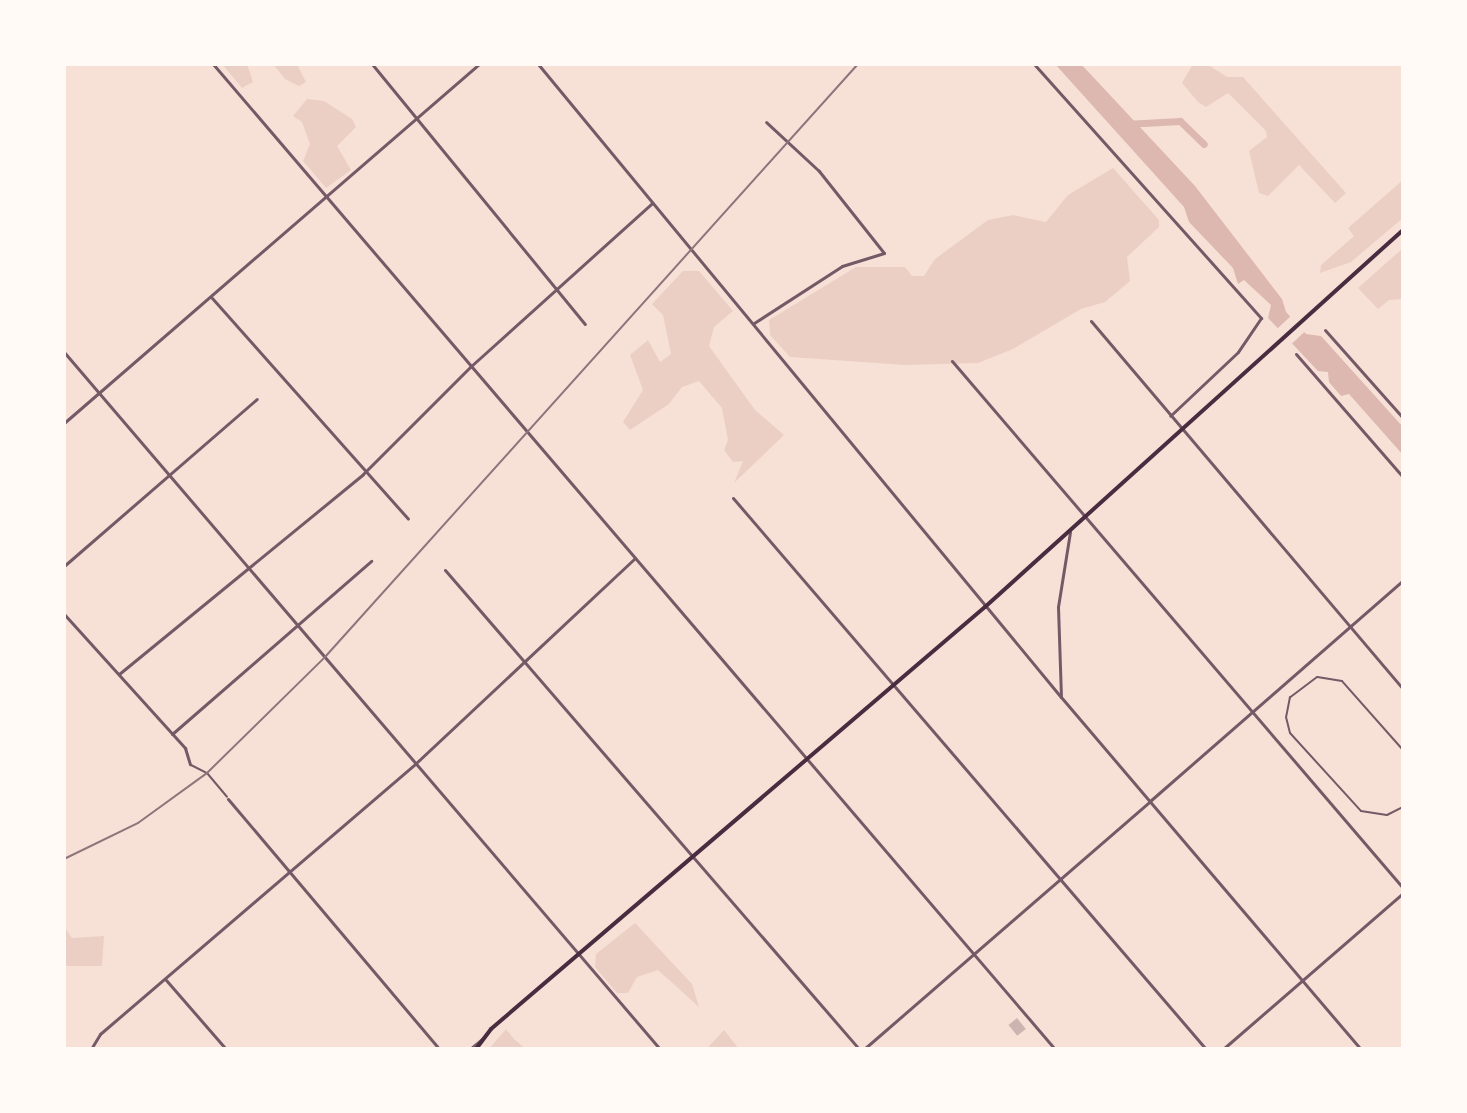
<!DOCTYPE html>
<style>
body{margin:0}
#map{position:relative;width:1467px;height:1113px;overflow:hidden;background:#f7e1d7;font-family:"Work Sans",sans-serif}
div>[style]{position:absolute}
.green>*{inset:0;background:#ebcfc5}
.water>*{inset:0;background:#dcb8b0}
.pier>*{inset:0;background:#f7e1d7;transform-origin:0 0}
.canal>*{height:7px;margin:-3.5px;padding:0 3.5px;transform-origin:3.5px;border-radius:3.5px;background:#dcb8b0}
.building>*{inset:0;background:#ccb4b1;transform-origin:0 0}
.pedestrian>*{height:2px;margin:-1px;padding:0 1px;transform-origin:1px;border-radius:1px;background:#755966}
.minor>*{height:3px;margin:-1.5px;padding:0 1.5px;transform-origin:1.5px;border-radius:1.5px;background:#755966}
.tertiary>*{height:3px;margin:-1.5px;padding:0 1.5px;transform-origin:1.5px;border-radius:1.5px;background:#755966}
.trunk>*{height:4px;margin:-2px;padding:0 2px;transform-origin:2px;border-radius:2px;background:#4a2c40}
.rail>*{height:2px;margin:-1px;padding:0 1px;transform-origin:1px;border-radius:1px;background:#8f747c}
span{translate:-50% -50%;white-space:nowrap;text-align:center;line-height:1.15;-webkit-text-stroke:8px #fffaf5;paint-order:stroke}
.frame{position:absolute;inset:0;border:66px solid #fffaf5;pointer-events:none}
</style>
<div id="map">
<div class="green">
<div style="clip-path:polygon(222px 64px,247px 64px,253px 82px,242px 88px)"></div>
<div style="clip-path:polygon(273px 64px,297px 64px,306px 82px,299px 86px,285px 79px)"></div>
<div style="clip-path:polygon(1193px 64px,1207px 64px,1227px 77px,1243px 77px,1346px 193px,1335px 203px,1299px 165px,1268px 196px,1259px 193px,1249px 151px,1267px 137px,1266px 131px,1228px 93px,1206px 107px,1198px 102px,1182px 83px)"></div>
<div style="clip-path:polygon(307px 99px,324px 101px,352px 119px,356px 127px,337px 146px,351px 170px,326px 188px,303px 161px,310px 144px,302px 122px,293px 116px)"></div>
<div style="clip-path:polygon(1113px 168px,1159px 220px,1159px 227px,1127px 257px,1130px 281px,1105px 302px,1081px 309px,1013px 349px,978px 363px,905px 365px,790px 357px,770px 335px,769px 320px,856px 267px,905px 267px,912px 276px,924px 276px,935px 259px,988px 220px,1013px 215px,1046px 222px,1068px 195px)"></div>
<div style="clip-path:polygon(1403px 180px,1403px 218px,1351px 262px,1320px 273px,1321px 265px,1354px 236px,1348px 228px)"></div>
<div style="clip-path:polygon(1403px 248px,1403px 299px,1389px 300px,1378px 309px,1358px 288px)"></div>
<div style="clip-path:polygon(683px 271px,699px 271px,733px 311px,714px 327px,709px 346px,755px 410px,784px 435px,734px 483px,743px 461px,733px 462px,724px 450px,728px 440px,722px 408px,699px 381px,682px 387px,669px 404px,630px 430px,623px 422px,643px 390px,630px 355px,648px 340px,660px 362px,671px 354px,663px 315px,652px 304px)"></div>
<div style="clip-path:polygon(635px 923px,692px 984px,699px 1007px,658px 970px,637px 977px,628px 993px,617px 993px,595px 967px,596px 954px)"></div>
<div style="clip-path:polygon(64px 926px,72px 938px,104px 936px,102px 966px,64px 966px)"></div>
<div style="clip-path:polygon(506px 1029px,515px 1040px,526px 1049px,489px 1049px)"></div>
<div style="clip-path:polygon(724px 1030px,739px 1049px,707px 1049px,710px 1045px)"></div>
</div>
<div class="water">
<div style="clip-path:polygon(1055px 64px,1081px 64px,1195px 186px,1282px 299px,1286px 312px,1306px 334px,1321px 336px,1403px 427px,1403px 455px,1349px 394px,1341px 396px,1329px 382px,1328px 372px,1318px 371px,1268px 318px,1271px 305px,1244px 280px,1238px 284px,1233px 268px,1189px 222px,1184px 207px)"></div>
</div>
<div class="pier">
<div style="left:1293px;top:314px;width:21px;height:22px;rotate:47deg"></div>
</div>
<div class="canal">
<div style="left:1125px;top:124px;width:55px;rotate:-3.1deg"></div>
<div style="left:1180px;top:121px;width:33px;rotate:44deg"></div>
</div>
<div class="building">
<div style="left:1017px;top:1018px;width:14px;height:11px;rotate:51deg"></div>
</div>
<div class="pedestrian">
<div style="left:1403px;top:750px;width:92px;rotate:-131.5deg"></div>
<div style="left:1342px;top:681px;width:25px;rotate:-171deg"></div>
<div style="left:1317px;top:677px;width:34px;rotate:143deg"></div>
<div style="left:1290px;top:697px;width:20px;rotate:101deg"></div>
<div style="left:1286px;top:717px;width:16px;rotate:76deg"></div>
<div style="left:1290px;top:733px;width:105px;rotate:47.7deg"></div>
<div style="left:1361px;top:811px;width:26px;rotate:9deg"></div>
<div style="left:1387px;top:815px;width:18px;rotate:-27deg"></div>
<div style="left:191px;top:765px;width:18px;rotate:27deg"></div>
<div style="left:207px;top:773px;width:31px;rotate:50deg"></div>
</div>
<div class="minor">
<div style="left:372px;top:64px;width:336px;rotate:50.7deg"></div>
<div style="left:538px;top:64px;width:821px;rotate:50.44deg"></div>
<div style="left:1034px;top:64px;width:341px;rotate:48.2deg"></div>
<div style="left:1261px;top:318px;width:41px;rotate:124.1deg"></div>
<div style="left:1238px;top:352px;width:93px;rotate:136.7deg"></div>
<div style="left:212px;top:298px;width:295px;rotate:48.4deg"></div>
<div style="left:1091px;top:321px;width:482px;rotate:49.7deg"></div>
<div style="left:754px;top:323px;width:105px;rotate:-32.9deg"></div>
<div style="left:842px;top:266px;width:44px;rotate:-17.2deg"></div>
<div style="left:884px;top:253px;width:105px;rotate:-128.4deg"></div>
<div style="left:819px;top:171px;width:72px;rotate:-137.2deg"></div>
<div style="left:1325px;top:330px;width:118px;rotate:48.4deg"></div>
<div style="left:64px;top:352px;width:917px;rotate:49.47deg"></div>
<div style="left:1296px;top:354px;width:163px;rotate:49deg"></div>
<div style="left:952px;top:361px;width:694px;rotate:49.44deg"></div>
<div style="left:64px;top:423px;width:549px;rotate:-40.86deg"></div>
<div style="left:733px;top:498px;width:726px;rotate:49.36deg"></div>
<div style="left:64px;top:566px;width:255px;rotate:-40.9deg"></div>
<div style="left:445px;top:570px;width:633px;rotate:49.16deg"></div>
<div style="left:64px;top:614px;width:181px;rotate:47.9deg"></div>
<div style="left:185px;top:748px;width:17px;rotate:73deg"></div>
<div style="left:119px;top:674px;width:315px;rotate:-39.3deg"></div>
<div style="left:363px;top:474px;width:151px;rotate:-45deg"></div>
<div style="left:470px;top:367px;width:245px;rotate:-42deg"></div>
<div style="left:172px;top:734px;width:264px;rotate:-41deg"></div>
<div style="left:228px;top:799px;width:327px;rotate:49.8deg"></div>
<div style="left:1150px;top:801px;width:336px;rotate:-41.1deg"></div>
<div style="left:166px;top:980px;width:91px;rotate:49deg"></div>
<div style="left:91px;top:1049px;width:17px;rotate:-59deg"></div>
<div style="left:100px;top:1034px;width:416px;rotate:-40.6deg"></div>
<div style="left:416px;top:763px;width:300px;rotate:-43.1deg"></div>
<div style="left:470px;top:1049px;width:17px;rotate:-40deg"></div>
<div style="left:1223px;top:1049px;width:238px;rotate:-40.9deg"></div>
</div>
<div class="tertiary">
<div style="left:213px;top:64px;width:1296px;rotate:49.48deg"></div>
<div style="left:1070px;top:532px;width:76px;rotate:99.1deg"></div>
<div style="left:1058px;top:607px;width:90px;rotate:88.1deg"></div>
<div style="left:1061px;top:697px;width:462px;rotate:49.6deg"></div>
<div style="left:864px;top:1049px;width:376px;rotate:-40.9deg"></div>
</div>
<div class="trunk">
<div style="left:476px;top:1049px;width:25px;rotate:-53deg"></div>
<div style="left:491px;top:1029px;width:650px;rotate:-40.51deg"></div>
<div style="left:985px;top:607px;width:563px;rotate:-42.05deg"></div>
</div>
<div class="rail">
<div style="left:64px;top:859px;width:82px;rotate:-25.9deg"></div>
<div style="left:138px;top:823px;width:85px;rotate:-35.9deg"></div>
<div style="left:207px;top:773px;width:165px;rotate:-44.5deg"></div>
<div style="left:325px;top:657px;width:797px;rotate:-48.05deg"></div>
</div>
<div class="frame"></div>
</div>
